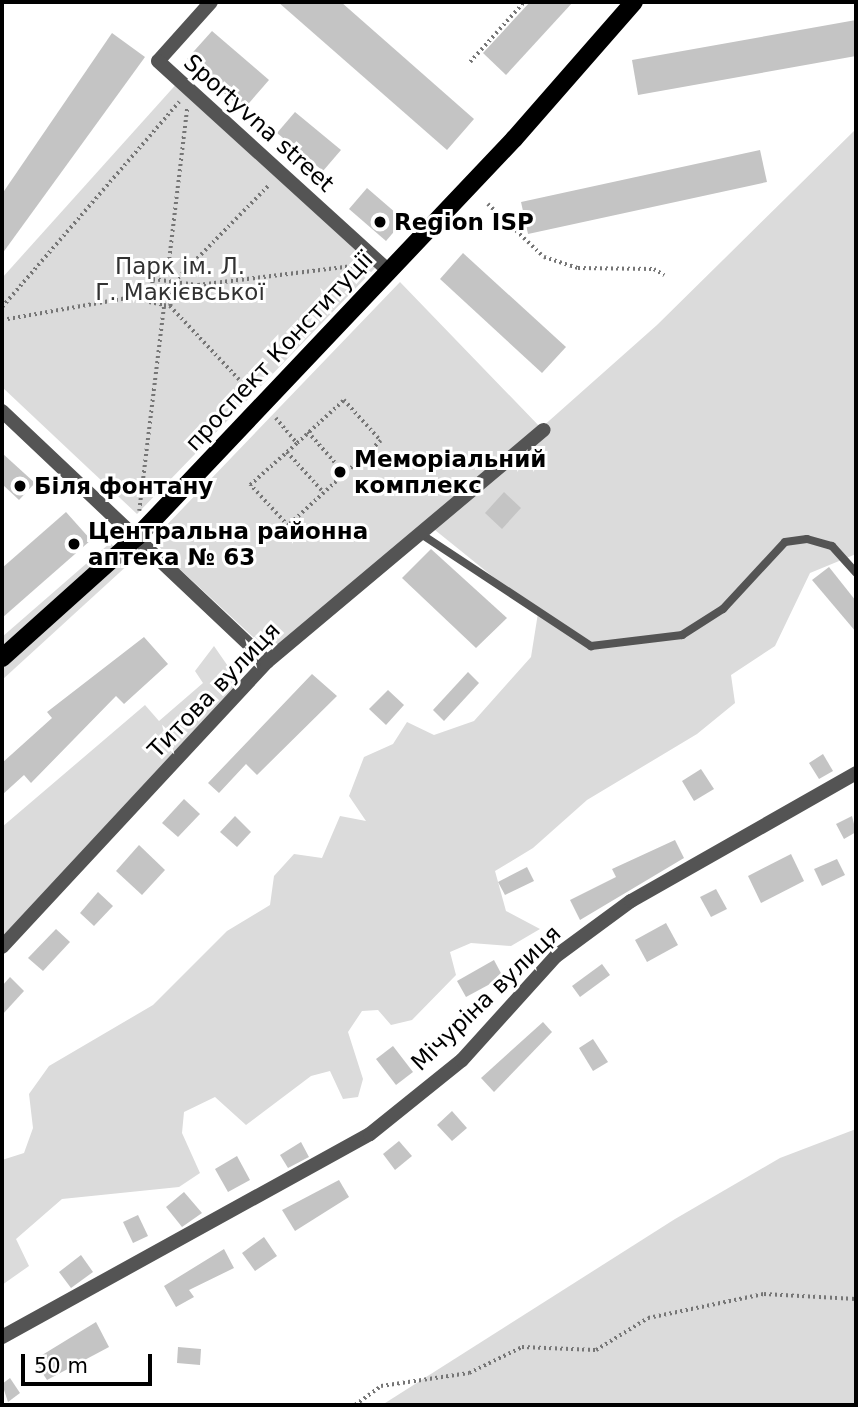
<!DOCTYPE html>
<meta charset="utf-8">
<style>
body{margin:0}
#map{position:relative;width:858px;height:1407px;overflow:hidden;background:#fff;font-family:"DejaVu Sans",sans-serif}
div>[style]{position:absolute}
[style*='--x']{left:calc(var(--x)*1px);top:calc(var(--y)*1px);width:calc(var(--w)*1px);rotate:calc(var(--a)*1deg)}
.green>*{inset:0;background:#dbdbdb}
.building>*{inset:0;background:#c4c4c4}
.path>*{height:3.5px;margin-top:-1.75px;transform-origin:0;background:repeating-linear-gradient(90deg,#767676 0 2px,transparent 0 5.5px)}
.lane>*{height:8px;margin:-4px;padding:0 4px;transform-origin:4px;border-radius:4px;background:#545454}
.street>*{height:14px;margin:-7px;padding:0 7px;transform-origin:7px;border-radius:7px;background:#545454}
.primary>*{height:18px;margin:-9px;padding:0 9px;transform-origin:9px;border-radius:9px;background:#000}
.dots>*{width:19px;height:19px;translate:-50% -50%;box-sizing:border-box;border:4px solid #fff;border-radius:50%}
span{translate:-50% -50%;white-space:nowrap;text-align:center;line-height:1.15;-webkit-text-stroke:6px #fff;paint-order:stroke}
.street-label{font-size:23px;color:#000}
.poi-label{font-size:23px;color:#000;font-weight:700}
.left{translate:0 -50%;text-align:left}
.park-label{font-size:23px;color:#323232}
.frame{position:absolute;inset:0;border:4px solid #000;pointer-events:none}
.scale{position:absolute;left:21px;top:1354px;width:131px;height:32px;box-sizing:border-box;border:4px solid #000;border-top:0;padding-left:9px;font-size:21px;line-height:24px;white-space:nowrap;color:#000;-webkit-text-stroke:5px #fff;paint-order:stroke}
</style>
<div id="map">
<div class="green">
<div style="clip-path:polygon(180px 80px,380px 263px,137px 514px,2px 387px,2px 278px)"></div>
<div style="clip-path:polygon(856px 129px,856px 554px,810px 573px,775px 646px,731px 675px,735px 703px,697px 734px,587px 800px,533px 848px,495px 871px,506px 911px,540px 929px,511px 946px,471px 943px,450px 952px,456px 975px,412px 1020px,391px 1025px,378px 1010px,362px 1011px,348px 1032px,363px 1079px,358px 1097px,343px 1099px,330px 1071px,311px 1076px,246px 1125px,215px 1097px,184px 1112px,182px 1133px,200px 1173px,179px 1187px,62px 1199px,16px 1239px,29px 1266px,2px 1285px,2px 1160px,24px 1153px,33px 1128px,29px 1094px,49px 1066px,153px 1005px,227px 931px,270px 905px,274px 876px,294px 854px,322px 858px,340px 816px,366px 821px,349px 796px,364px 757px,393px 744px,407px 722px,434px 735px,474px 721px,531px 657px,538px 613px,430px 526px,286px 647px,266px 649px,172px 562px,157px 544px,160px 532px,400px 282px,541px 428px,657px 325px)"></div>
<div style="clip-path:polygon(110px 543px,131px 562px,2px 680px,2px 637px)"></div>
<div style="clip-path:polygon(214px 646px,243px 688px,2px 947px,2px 827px,145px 705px,159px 721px,203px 683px,195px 671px)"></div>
<div style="clip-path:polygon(856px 1129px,856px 1405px,382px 1405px,675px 1219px,780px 1158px)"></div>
</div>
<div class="building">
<div style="clip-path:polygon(278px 2px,341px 2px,474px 119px,447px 150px)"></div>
<div style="clip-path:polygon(530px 2px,573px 2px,506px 75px,483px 53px)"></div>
<div style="clip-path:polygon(856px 20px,856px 56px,638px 95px,632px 60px)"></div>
<div style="clip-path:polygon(212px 31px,269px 80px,243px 110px,186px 60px)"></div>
<div style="clip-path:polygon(112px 33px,145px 57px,2px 254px,2px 194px)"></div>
<div style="clip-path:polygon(295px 112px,341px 150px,323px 171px,277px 133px)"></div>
<div style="clip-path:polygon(760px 150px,767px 182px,528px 234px,521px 202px)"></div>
<div style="clip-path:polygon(367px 188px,404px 220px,386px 241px,349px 209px)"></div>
<div style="clip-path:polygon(463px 253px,566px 347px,542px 373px,440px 279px)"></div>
<div style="clip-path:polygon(2px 453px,35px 483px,19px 500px,2px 484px)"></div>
<div style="clip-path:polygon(504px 492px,521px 508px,502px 529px,485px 513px)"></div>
<div style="clip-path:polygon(66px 512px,91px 540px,2px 618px,2px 568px)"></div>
<div style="clip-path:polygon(431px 549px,507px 618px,476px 648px,402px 578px)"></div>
<div style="clip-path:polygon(829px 567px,856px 601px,856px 632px,812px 580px)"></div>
<div style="clip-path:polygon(144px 637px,168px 664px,124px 704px,116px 696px,31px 783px,24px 775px,2px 795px,2px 763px,52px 718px,47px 712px)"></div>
<div style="clip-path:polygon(468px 672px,479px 683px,444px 721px,433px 710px)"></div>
<div style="clip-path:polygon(312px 674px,337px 696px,257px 775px,246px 764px,219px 793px,208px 783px)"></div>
<div style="clip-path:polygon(388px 690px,404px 705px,386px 725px,369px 709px)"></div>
<div style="clip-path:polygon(823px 754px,833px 771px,819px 779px,809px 763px)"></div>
<div style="clip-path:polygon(701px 769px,714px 789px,694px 801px,682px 781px)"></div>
<div style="clip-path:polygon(184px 799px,200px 814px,178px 837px,162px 823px)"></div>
<div style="clip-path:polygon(235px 816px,251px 832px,237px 847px,220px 832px)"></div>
<div style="clip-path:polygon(852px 816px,856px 832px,844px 839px,836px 824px)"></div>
<div style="clip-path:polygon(675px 840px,684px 858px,580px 920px,570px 900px,616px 877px,612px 869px)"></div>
<div style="clip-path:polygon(139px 845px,165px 870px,142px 895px,116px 871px)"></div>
<div style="clip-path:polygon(791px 854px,804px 881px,761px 903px,748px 876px)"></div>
<div style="clip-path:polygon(837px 859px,845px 875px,822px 886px,814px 869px)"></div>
<div style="clip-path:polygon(527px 867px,534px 881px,505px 895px,498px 882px)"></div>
<div style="clip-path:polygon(716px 889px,727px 909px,711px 917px,700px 897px)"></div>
<div style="clip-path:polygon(98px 892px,113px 906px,94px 926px,80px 913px)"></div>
<div style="clip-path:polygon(666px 923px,678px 945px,647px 962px,635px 940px)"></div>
<div style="clip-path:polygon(56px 929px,70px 942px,43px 971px,28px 958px)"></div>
<div style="clip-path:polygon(494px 960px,503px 977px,466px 997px,457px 981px)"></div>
<div style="clip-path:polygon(602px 964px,610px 975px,580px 997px,572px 986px)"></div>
<div style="clip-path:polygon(10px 977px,24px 991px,2px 1015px,2px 986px)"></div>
<div style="clip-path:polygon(543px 1022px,552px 1032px,494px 1092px,481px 1078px)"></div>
<div style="clip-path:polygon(593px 1039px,608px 1062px,593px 1071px,579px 1048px)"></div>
<div style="clip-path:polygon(393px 1046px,413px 1072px,396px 1085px,376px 1059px)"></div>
<div style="clip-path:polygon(452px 1111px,467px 1128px,452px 1141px,437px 1125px)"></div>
<div style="clip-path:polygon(399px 1141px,412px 1156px,395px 1170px,383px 1154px)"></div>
<div style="clip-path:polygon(301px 1142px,309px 1157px,288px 1168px,280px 1155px)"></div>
<div style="clip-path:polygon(237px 1156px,250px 1180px,228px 1192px,215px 1169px)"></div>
<div style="clip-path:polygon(339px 1180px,349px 1197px,295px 1231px,282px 1210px)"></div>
<div style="clip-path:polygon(184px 1192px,202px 1213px,182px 1227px,166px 1207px)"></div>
<div style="clip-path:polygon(138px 1215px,148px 1236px,133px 1243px,123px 1222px)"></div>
<div style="clip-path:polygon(264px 1237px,277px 1256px,255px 1271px,242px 1253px)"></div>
<div style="clip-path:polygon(224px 1249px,234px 1268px,189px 1290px,194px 1297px,176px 1307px,164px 1286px)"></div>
<div style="clip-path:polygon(81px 1255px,93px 1272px,71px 1288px,59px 1272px)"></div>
<div style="clip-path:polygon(96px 1322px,109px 1347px,47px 1380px,34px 1360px)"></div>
<div style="clip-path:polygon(178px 1347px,201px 1349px,200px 1365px,177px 1363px)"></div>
<div style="clip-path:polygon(10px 1378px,20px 1393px,8px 1402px,2px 1384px)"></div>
</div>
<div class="path">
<div style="--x:470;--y:62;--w:81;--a:-48"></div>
<div style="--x:488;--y:204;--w:77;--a:43.4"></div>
<div style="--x:544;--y:257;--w:36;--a:18"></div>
<div style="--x:578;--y:268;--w:76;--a:0.8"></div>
<div style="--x:654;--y:269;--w:12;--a:31"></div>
<div style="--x:174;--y:282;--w:137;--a:-45.6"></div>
<div style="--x:150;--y:294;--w:8;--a:97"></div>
<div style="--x:149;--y:302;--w:15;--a:11"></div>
<div style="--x:170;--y:306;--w:120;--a:46.7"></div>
<div style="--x:2;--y:307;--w:271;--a:-49.2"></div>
<div style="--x:2;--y:320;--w:150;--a:-10"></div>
<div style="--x:150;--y:294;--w:15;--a:-79"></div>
<div style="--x:153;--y:279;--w:45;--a:7.6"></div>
<div style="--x:198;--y:285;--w:164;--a:-7"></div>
<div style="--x:276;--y:418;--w:33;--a:50"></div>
<div style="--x:297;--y:443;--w:64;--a:-42.5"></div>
<div style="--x:344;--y:400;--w:55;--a:47.9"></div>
<div style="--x:381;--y:441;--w:126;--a:137.6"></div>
<div style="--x:288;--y:526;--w:56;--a:-132.8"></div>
<div style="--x:250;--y:485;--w:63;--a:-41.8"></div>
<div style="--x:308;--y:432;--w:56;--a:48.6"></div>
<div style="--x:287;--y:452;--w:55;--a:47.9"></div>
<div style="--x:139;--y:511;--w:208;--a:-83.1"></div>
<div style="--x:164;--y:305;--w:6;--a:9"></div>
<div style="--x:170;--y:306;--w:24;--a:-81"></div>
<div style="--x:174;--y:282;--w:24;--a:-102"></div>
<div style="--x:169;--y:259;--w:151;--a:-83.2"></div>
<div style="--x:355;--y:1405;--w:32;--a:-36"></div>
<div style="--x:381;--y:1386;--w:89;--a:-8.4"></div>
<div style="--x:469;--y:1373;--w:59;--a:-26.1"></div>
<div style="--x:522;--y:1347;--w:74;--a:2.3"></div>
<div style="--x:596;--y:1350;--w:61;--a:-31.6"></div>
<div style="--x:648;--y:1318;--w:118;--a:-11.7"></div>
<div style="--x:764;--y:1294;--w:92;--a:3.1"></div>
</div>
<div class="lane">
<div style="--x:421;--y:534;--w:204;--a:33.4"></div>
<div style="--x:591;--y:646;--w:92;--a:-6.9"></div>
<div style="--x:682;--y:635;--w:49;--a:-32.4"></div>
<div style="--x:723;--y:609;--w:91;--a:-47.2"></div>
<div style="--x:785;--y:542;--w:22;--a:-8"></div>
<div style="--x:807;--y:539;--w:26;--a:16"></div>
<div style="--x:832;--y:546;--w:36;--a:48"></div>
</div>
<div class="street">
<div style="--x:211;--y:2;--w:79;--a:131.9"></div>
<div style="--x:158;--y:61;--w:312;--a:42.3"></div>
<div style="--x:2;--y:411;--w:365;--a:43.4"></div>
<div style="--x:2;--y:947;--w:389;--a:-47.1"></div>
<div style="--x:267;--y:662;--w:361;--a:-40"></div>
<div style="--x:2;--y:1337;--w:420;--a:-28.9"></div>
<div style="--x:370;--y:1134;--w:118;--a:-38.8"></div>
<div style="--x:462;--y:1060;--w:140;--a:-47.9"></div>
<div style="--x:556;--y:956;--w:93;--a:-36.3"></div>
<div style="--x:631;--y:901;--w:259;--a:-29.6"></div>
</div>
<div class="primary">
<div style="--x:2;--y:658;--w:181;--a:-41.9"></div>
<div style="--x:137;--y:537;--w:548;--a:-46.55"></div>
<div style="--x:514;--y:139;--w:182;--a:-48.8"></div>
</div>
<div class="dots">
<div style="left:380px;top:222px;background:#000"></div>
<div style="left:340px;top:472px;background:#000"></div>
<div style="left:20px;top:486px;background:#000"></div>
<div style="left:74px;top:544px;background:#000"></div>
</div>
<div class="street-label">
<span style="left:259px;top:123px;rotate:42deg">Sportyvna street</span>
<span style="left:279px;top:351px;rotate:-47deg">проспект Конституції</span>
<span style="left:214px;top:690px;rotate:-46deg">Титова вулиця</span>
<span style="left:486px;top:998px;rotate:-44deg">Мічуріна вулиця</span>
</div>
<div class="poi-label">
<span class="left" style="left:394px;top:222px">Region ISP</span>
<span class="left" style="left:354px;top:472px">Меморіальний<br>комплекс</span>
<span class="left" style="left:34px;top:486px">Біля фонтану</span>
<span class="left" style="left:88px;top:544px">Центральна районна<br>аптека № 63</span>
</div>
<div class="park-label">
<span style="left:180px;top:279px">Парк ім. Л.<br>Г. Макієвської</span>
</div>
<div class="frame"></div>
<div class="scale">50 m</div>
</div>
